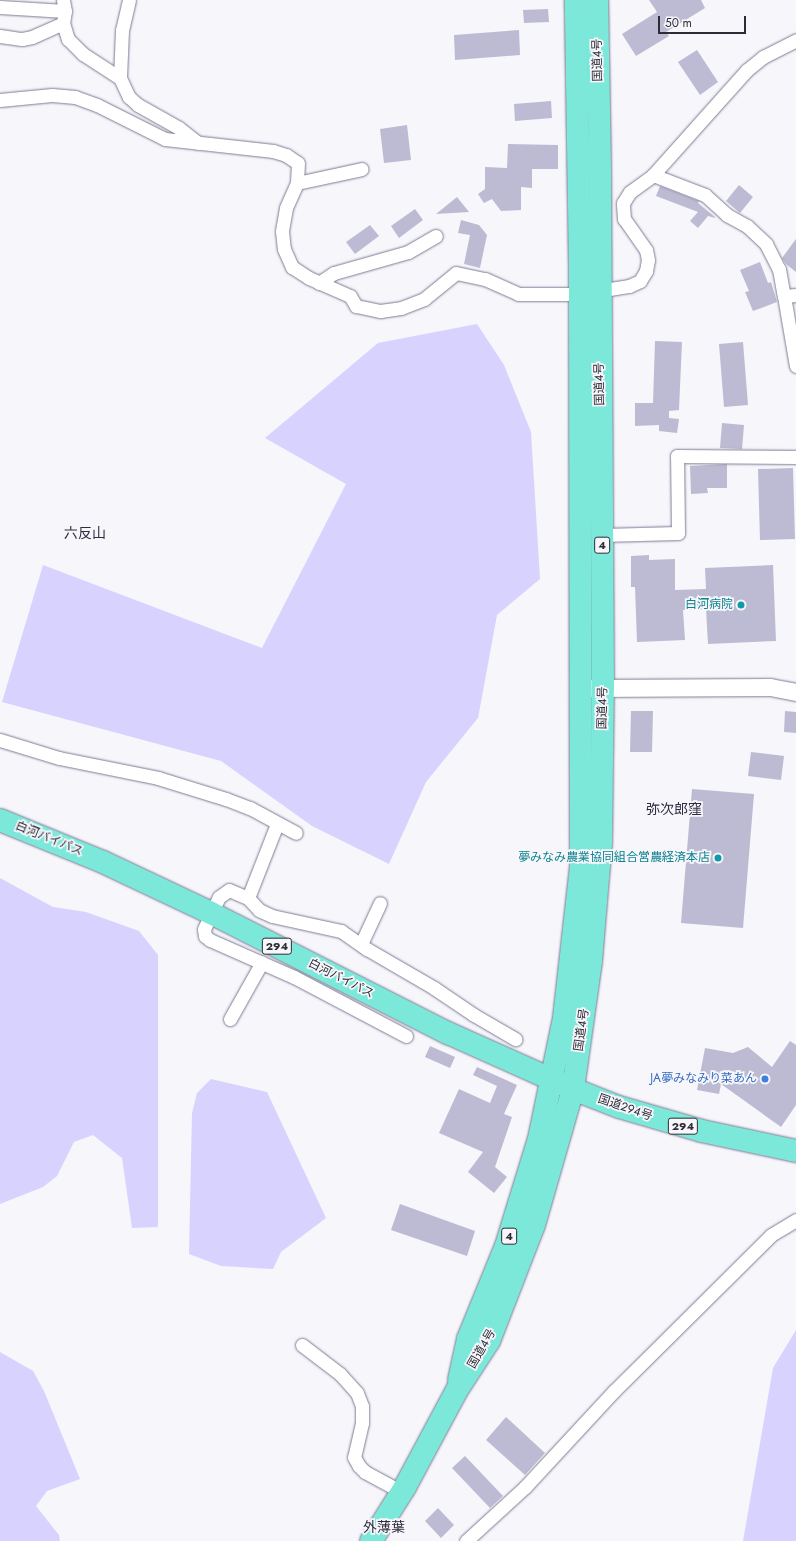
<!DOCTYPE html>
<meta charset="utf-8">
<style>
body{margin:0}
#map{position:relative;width:796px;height:1541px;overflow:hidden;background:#f6f6fb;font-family:Jost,"Noto Sans JP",sans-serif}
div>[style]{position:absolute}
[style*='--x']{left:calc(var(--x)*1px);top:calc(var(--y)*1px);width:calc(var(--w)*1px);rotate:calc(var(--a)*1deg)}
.green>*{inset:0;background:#d8d2ff}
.building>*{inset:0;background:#bdbbd3}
.roads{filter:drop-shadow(0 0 1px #7e7b92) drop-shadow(0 0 1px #7e7b92)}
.minor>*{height:13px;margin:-6.5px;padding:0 6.5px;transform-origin:6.5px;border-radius:6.5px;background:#fff}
.tertiary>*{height:17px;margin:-8.5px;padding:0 8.5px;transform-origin:8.5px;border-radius:8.5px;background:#fff}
.trunk>*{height:22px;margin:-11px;padding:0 11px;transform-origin:11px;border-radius:11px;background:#7be8da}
.dots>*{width:11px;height:11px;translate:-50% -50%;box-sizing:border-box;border:2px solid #f6f6fb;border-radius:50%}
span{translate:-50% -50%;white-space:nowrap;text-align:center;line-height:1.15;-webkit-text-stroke:3.5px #f6f6fb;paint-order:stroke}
.shield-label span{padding:1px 3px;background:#f6f6fb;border:1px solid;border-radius:3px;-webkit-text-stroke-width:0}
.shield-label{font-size:11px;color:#2d2c36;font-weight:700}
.street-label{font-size:12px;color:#2d2c36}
.culture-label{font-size:12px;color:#0d838f}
.right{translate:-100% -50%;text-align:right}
.shop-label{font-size:12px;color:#366cbe}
.quarter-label{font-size:14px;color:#2f2c3f}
.scale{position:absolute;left:658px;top:16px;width:88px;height:18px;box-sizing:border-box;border:2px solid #2d2c36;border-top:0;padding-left:5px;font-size:12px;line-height:14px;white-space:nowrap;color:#2d2c36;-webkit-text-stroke:3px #f6f6fb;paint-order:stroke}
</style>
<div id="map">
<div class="green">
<div style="clip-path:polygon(477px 324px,504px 365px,531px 432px,540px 579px,497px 615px,478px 718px,426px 782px,389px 864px,312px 826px,221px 761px,2px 702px,43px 565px,262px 648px,346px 484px,265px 438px,378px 343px)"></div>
<div style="clip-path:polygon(0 878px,53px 907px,86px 912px,139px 931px,158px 955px,158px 1227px,132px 1228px,122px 1158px,93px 1135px,74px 1142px,57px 1176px,43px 1187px,0 1204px)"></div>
<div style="clip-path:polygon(211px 1079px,267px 1092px,326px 1218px,281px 1252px,273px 1269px,221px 1266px,189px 1254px,192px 1113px,197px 1093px)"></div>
<div style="clip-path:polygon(796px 1330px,796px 1541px,743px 1541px,773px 1368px)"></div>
<div style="clip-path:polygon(0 1352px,33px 1371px,44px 1391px,80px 1479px,47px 1491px,36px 1506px,59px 1535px,60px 1541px,0 1541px)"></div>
</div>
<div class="building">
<div style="clip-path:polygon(649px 0,701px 0,705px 8px,666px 32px,669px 36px,636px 56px,622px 34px,657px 12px)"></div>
<div style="clip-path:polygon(548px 9px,549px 22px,524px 23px,523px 10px)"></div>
<div style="clip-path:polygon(519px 30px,520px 55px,455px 60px,454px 35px)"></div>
<div style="clip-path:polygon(697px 50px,718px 82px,700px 95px,678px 62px)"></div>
<div style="clip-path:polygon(551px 101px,552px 118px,515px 121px,514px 104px)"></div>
<div style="clip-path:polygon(407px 125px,411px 160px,384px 163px,380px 129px)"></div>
<div style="clip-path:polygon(508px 144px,558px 145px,558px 169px,532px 169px,532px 188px,521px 187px,521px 210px,501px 211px,492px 199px,484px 203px,478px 194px,485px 189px,485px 167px,507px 168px)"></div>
<div style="clip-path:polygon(739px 185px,753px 197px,740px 213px,726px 201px)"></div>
<div style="clip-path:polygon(660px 186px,699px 201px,698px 203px,715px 217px,715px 218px,708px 216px,698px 228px,690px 221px,698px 212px,656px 196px)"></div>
<div style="clip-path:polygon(457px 197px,469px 212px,436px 214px)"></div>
<div style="clip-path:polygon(415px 209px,423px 220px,399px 238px,391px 226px)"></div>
<div style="clip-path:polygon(461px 220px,479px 225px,487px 235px,480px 268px,464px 264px,470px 235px,458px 233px)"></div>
<div style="clip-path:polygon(370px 225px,379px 236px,355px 254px,346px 242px)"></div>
<div style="clip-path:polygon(796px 239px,796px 272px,786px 264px,782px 258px)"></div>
<div style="clip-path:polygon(760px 262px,768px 283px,771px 282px,777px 302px,753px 311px,745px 292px,749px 291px,740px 270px)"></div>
<div style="clip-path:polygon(655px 341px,682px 342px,679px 410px,669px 411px,669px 418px,679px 419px,677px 433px,659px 431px,659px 425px,635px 426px,635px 403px,653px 403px)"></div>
<div style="clip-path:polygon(743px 342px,748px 405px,724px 407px,719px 344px)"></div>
<div style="clip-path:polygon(722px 423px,744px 425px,742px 449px,720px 448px)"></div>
<div style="clip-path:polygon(727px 464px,727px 488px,707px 488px,708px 493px,691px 494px,690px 466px)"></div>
<div style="clip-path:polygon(793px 468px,795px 539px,760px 540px,758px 469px)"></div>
<div style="clip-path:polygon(649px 555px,649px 560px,675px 559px,675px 590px,706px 589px,705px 568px,773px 565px,776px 641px,708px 644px,706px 609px,683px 610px,685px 640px,637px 642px,635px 587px,631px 587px,631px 556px)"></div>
<div style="clip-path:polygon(631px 711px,653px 711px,652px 752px,630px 752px)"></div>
<div style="clip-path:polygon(785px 711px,796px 712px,796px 733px,784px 732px)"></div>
<div style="clip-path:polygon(751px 752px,784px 756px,781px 780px,748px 776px)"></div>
<div style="clip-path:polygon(692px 789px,754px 794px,743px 928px,681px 923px)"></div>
<div style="clip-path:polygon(790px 1041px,796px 1045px,796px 1105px,781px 1127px,721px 1084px,719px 1094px,697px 1090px,705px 1048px,733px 1053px,748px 1047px,772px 1067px)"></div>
<div style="clip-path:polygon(430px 1046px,455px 1057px,450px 1068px,425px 1057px)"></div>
<div style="clip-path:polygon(477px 1067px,517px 1085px,504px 1114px,512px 1117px,495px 1167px,507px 1177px,494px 1193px,468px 1172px,483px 1152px,439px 1133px,459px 1089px,490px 1103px,497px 1086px,473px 1075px)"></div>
<div style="clip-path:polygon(400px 1204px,475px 1231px,467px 1256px,391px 1230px)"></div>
<div style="clip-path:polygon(506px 1417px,545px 1453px,525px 1475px,486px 1440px)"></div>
<div style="clip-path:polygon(465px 1456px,503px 1496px,490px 1508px,452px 1468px)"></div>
<div style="clip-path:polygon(438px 1508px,454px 1525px,441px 1538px,425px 1521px)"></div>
</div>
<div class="roads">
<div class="minor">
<div style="--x:63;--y:0;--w:11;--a:80"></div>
<div style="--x:65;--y:11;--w:12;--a:99"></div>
<div style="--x:63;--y:23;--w:17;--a:73"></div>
<div style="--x:68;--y:39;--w:21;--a:45"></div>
<div style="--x:83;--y:54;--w:44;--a:33"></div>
<div style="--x:129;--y:0;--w:31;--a:103"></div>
<div style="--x:122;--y:30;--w:48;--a:92.4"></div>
<div style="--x:120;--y:78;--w:21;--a:65"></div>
<div style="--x:129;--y:97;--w:12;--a:42"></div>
<div style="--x:138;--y:105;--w:47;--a:29.3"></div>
<div style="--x:179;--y:128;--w:24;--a:38"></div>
<div style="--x:0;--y:7;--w:65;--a:3.5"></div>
<div style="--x:0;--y:36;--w:22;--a:8"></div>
<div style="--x:22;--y:39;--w:10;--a:-11"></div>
<div style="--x:32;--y:37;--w:34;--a:-24"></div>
<div style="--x:0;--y:100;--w:52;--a:-5.5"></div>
<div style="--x:52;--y:95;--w:23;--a:5"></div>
<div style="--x:75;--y:97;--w:23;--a:20"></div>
<div style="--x:97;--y:105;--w:76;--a:26.6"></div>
<div style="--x:165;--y:139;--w:109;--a:6.3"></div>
<div style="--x:273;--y:151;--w:14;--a:17"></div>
<div style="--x:286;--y:155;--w:14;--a:34"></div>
<div style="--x:298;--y:163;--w:20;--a:93"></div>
<div style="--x:297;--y:183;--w:27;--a:114"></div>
<div style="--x:286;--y:208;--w:23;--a:100"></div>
<div style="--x:282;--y:231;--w:18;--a:84"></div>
<div style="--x:284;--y:249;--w:20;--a:66"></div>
<div style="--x:292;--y:267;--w:20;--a:33"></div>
<div style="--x:309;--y:278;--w:45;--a:23.7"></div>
<div style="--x:350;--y:296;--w:12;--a:59"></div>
<div style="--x:356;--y:306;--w:25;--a:12"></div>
<div style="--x:380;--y:311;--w:21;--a:-8"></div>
<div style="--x:401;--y:308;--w:25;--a:-21"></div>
<div style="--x:424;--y:299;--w:41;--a:-39.1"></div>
<div style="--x:456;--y:273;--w:30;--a:12"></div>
<div style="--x:485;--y:279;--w:36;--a:24"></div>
<div style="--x:518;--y:294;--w:61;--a:0"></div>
<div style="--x:579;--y:294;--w:51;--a:-9.1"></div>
<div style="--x:629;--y:286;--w:12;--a:-24"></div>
<div style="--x:640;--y:281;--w:12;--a:-59"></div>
<div style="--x:646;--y:271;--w:11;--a:-80"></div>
<div style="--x:648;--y:260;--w:10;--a:-101"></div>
<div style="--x:646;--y:250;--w:38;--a:-125"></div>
<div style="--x:624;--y:219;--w:16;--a:-94"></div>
<div style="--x:623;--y:203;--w:13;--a:-58"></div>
<div style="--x:630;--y:192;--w:29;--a:-36"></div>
<div style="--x:653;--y:175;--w:141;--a:-48.2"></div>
<div style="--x:747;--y:70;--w:21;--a:-39"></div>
<div style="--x:763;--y:57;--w:37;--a:-27"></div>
<div style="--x:653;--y:175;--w:56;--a:21"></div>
<div style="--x:705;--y:195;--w:30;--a:42"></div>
<div style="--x:727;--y:215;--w:23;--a:29"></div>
<div style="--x:747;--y:226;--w:26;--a:43"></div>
<div style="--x:766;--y:244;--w:28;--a:63"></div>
<div style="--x:779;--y:269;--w:27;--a:80"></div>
<div style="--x:784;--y:296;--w:12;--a:-5"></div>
<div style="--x:297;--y:183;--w:66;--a:-12.2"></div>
<div style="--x:319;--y:283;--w:18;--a:-34"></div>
<div style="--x:334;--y:273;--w:77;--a:-15.8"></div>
<div style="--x:408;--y:252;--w:32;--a:-30"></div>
<div style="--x:784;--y:296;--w:71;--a:80.3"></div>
<div style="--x:602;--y:535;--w:76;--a:-1.5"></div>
<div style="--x:678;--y:533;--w:77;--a:-90.7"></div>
<div style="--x:677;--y:456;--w:119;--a:0.5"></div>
<div style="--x:0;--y:740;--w:62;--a:17"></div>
<div style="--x:59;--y:758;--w:101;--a:11.4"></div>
<div style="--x:158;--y:778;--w:71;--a:17.2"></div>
<div style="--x:226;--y:799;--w:26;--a:21"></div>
<div style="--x:250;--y:808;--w:52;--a:28.5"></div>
<div style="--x:248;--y:898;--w:79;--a:-68.6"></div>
<div style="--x:361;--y:944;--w:45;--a:-65.1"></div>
<div style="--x:230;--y:1019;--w:65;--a:-60.7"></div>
<div style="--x:406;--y:1036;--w:127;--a:-152.2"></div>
<div style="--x:294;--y:977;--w:92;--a:-156.2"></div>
<div style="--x:210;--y:940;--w:6;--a:-141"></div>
<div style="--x:205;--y:936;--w:7;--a:-98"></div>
<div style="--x:204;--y:929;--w:35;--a:-65"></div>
<div style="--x:219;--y:897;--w:12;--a:-35"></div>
<div style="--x:229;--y:890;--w:21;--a:23"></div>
<div style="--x:248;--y:898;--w:16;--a:47"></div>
<div style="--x:259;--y:910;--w:14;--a:25"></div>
<div style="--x:272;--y:916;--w:71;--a:12.3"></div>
<div style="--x:341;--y:931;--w:32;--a:35"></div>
<div style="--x:367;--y:949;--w:78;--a:30.2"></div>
<div style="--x:434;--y:988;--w:48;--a:34"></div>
<div style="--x:474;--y:1015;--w:48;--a:30.3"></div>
<div style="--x:302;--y:1345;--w:48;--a:37.3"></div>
<div style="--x:340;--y:1374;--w:25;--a:48"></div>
<div style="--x:357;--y:1393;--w:14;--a:69"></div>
<div style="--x:362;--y:1406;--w:17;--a:90"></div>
<div style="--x:362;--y:1423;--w:35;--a:103"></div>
<div style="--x:354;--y:1457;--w:10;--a:61"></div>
<div style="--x:359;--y:1466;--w:8;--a:45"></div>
<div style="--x:365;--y:1472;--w:42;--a:28.4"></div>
<div style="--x:466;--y:1541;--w:80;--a:-42.5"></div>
<div style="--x:525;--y:1487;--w:131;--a:-47.2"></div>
<div style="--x:614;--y:1391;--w:221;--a:-44.8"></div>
<div style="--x:771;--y:1235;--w:29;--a:-31"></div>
</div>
<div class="tertiary">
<div style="--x:591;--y:688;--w:179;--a:-0.3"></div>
<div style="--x:770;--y:687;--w:26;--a:11"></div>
</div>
<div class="trunk">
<div style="--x:0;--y:820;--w:111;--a:22.2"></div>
<div style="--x:103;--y:862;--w:119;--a:25.3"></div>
<div style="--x:211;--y:913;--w:266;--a:26.9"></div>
<div style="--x:448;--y:1033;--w:137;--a:24.1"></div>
<div style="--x:573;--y:1089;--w:49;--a:21.4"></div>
<div style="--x:619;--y:1107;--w:86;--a:16.1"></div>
<div style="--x:702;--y:1131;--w:96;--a:12"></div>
<div style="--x:459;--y:1380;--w:42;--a:-77.6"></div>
<div style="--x:468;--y:1339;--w:100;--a:-67.8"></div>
<div style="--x:506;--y:1246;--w:112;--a:-72.9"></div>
<div style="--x:539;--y:1139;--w:124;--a:-78.3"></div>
<div style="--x:564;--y:1018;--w:152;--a:-83.6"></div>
<div style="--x:581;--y:867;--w:598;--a:-90.1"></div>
<div style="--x:580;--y:269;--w:269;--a:-90.9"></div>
<div style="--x:371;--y:1541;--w:64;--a:-57.8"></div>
<div style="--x:405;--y:1487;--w:110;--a:-61.8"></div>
<div style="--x:457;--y:1390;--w:59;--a:-56.9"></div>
<div style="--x:489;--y:1341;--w:124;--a:-68.8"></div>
<div style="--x:534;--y:1225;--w:141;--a:-74"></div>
<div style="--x:573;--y:1089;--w:129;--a:-82"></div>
<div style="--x:591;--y:961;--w:118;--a:-85.2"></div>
<div style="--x:601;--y:843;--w:155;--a:-89.3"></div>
<div style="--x:603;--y:688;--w:522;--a:-90.33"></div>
<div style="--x:600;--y:166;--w:166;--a:-91"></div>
</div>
</div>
<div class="dots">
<div style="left:741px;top:605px;background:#0f9aa8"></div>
<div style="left:718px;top:858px;background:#0f9aa8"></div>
<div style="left:765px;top:1079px;background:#3f7fe0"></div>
</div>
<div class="shield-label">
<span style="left:602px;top:545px">4</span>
<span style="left:277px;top:946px">294</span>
<span style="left:683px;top:1126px">294</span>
<span style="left:509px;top:1236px">4</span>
</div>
<div class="street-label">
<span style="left:598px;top:60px;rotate:-91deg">国道4号</span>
<span style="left:600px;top:384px;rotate:-91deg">国道4号</span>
<span style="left:603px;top:708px;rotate:-89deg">国道4号</span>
<span style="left:49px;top:839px;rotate:22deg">白河バイパス</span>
<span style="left:341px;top:979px;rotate:27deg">白河バイパス</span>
<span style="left:582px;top:1030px;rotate:-82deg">国道4号</span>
<span style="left:625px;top:1108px;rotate:19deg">国道294号</span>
<span style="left:482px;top:1349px;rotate:-60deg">国道4号</span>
</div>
<div class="culture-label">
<span class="right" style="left:733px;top:605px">白河病院</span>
<span class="right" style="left:710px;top:858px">夢みなみ農業協同組合営農経済本店</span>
</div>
<div class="shop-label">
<span class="right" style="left:757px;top:1079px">JA夢みなみり菜あん</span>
</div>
<div class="quarter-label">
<span style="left:85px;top:533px">六反山</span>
<span style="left:674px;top:809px">弥次郎窪</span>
<span style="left:384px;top:1527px">外薄葉</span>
</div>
<div class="scale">50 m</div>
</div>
